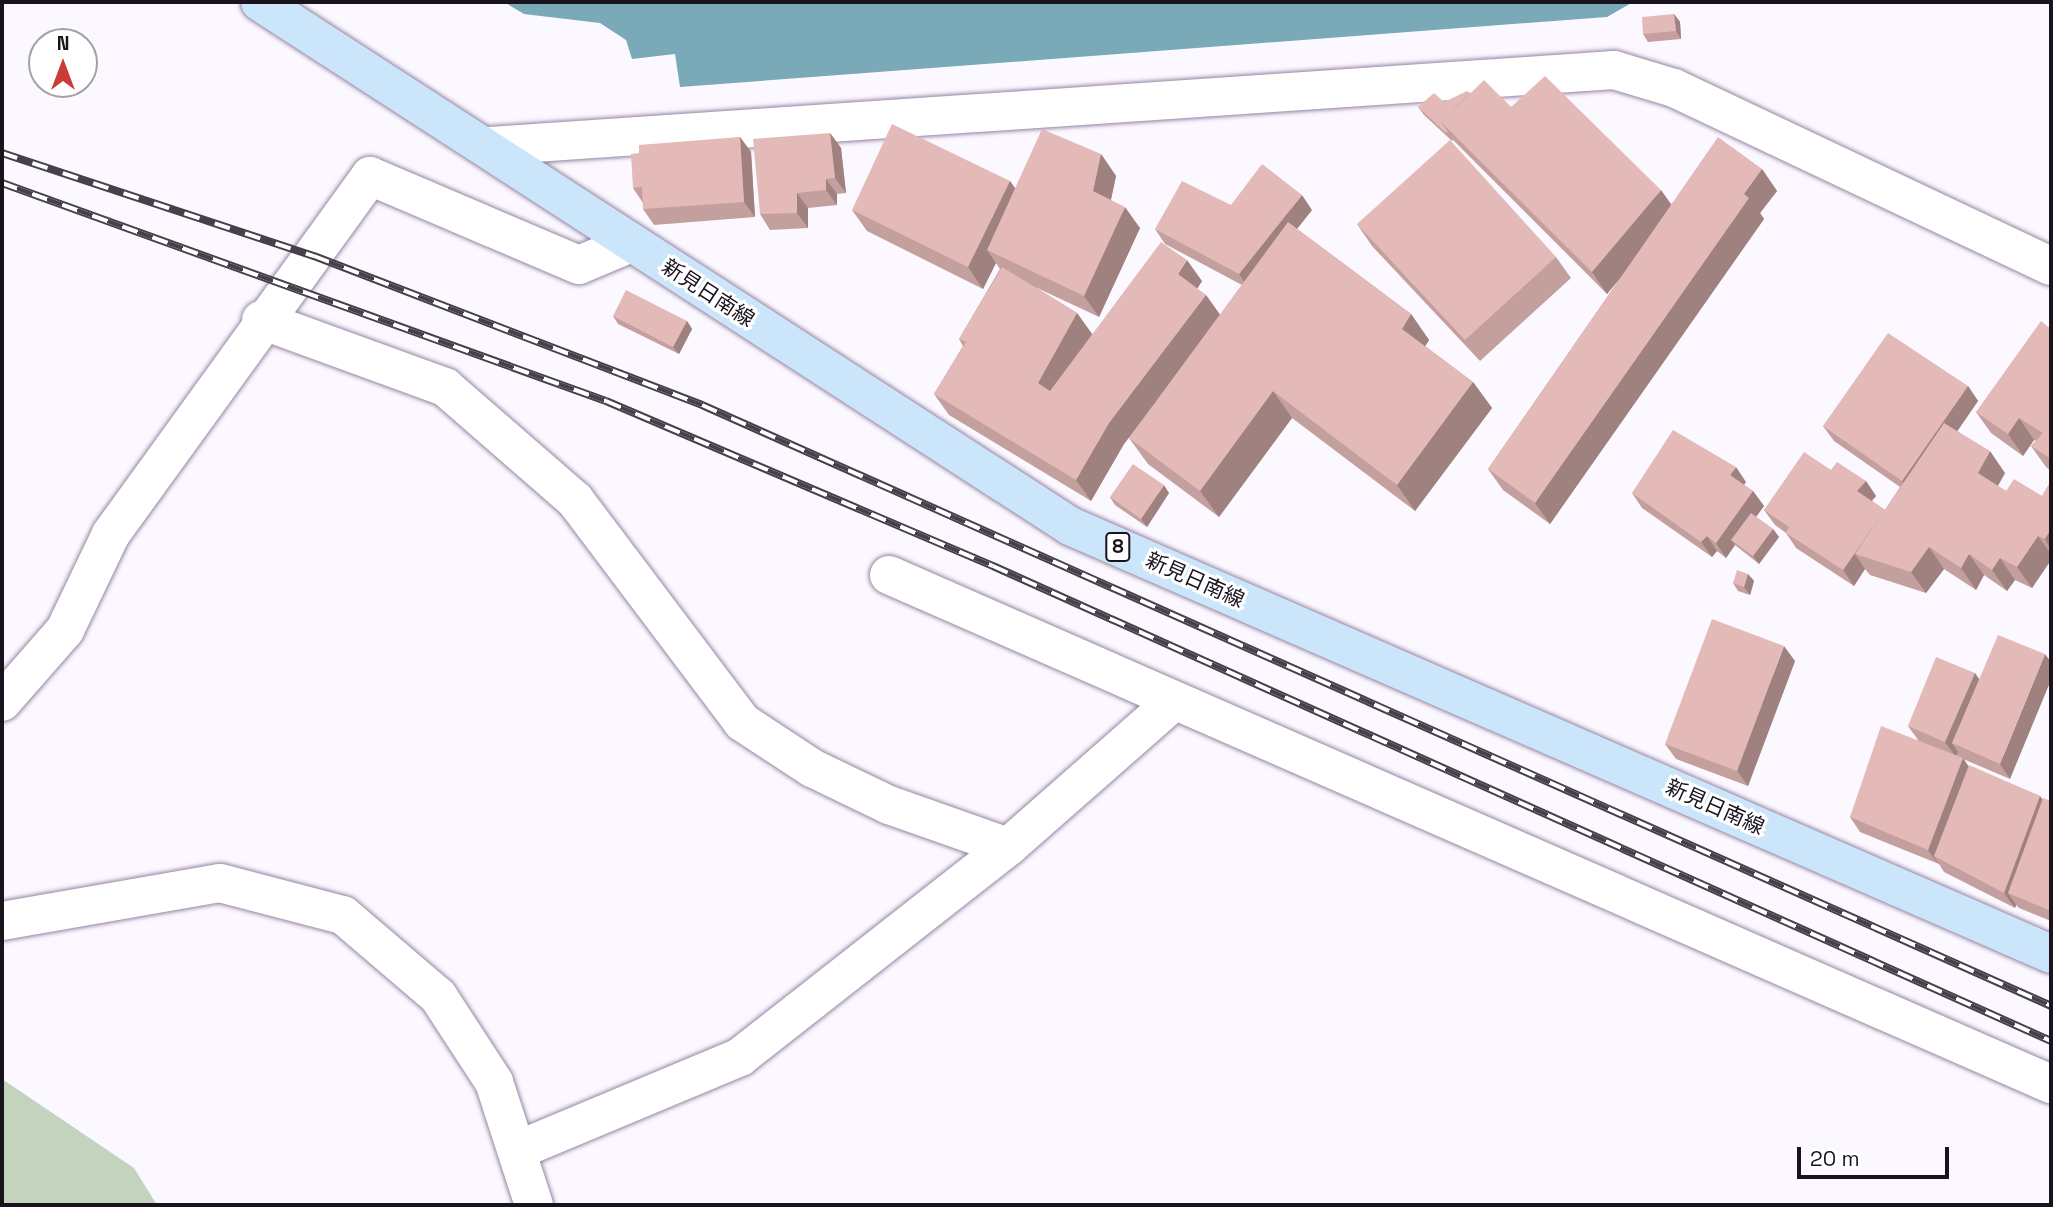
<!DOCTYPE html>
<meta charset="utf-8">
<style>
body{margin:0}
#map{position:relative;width:2053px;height:1207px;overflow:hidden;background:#fcf8ff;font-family:"Space Grotesk","Noto Sans JP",sans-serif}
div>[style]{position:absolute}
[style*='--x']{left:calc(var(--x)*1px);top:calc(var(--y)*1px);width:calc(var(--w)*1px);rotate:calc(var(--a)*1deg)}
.green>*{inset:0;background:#c3d3bd}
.water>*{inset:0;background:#7aaab7}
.roads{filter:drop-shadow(0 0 2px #9685a3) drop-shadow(0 0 2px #9685a3)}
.street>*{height:38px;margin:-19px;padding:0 19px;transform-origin:19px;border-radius:19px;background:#fff}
.primary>*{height:38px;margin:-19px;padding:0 19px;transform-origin:19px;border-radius:19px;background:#cbe5fb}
.rail>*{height:8px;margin-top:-4px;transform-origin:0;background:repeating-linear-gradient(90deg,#fff 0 16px,#45404a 0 32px);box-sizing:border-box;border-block:2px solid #45404a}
.wall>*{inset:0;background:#c3a09d}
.shaded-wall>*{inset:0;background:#9f8280}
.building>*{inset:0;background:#e3bab7}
span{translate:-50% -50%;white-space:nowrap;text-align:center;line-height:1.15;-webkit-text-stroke:6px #fff;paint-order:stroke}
.shield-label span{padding:2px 5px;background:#fff;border:2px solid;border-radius:5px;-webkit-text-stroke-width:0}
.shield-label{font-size:19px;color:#19131e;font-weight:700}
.street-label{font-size:21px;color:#19131e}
.frame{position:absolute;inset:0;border:4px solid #19131e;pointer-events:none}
.north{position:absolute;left:28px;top:28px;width:70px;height:70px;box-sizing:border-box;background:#fff;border:2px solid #a3a1a5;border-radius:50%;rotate:0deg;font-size:19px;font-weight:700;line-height:28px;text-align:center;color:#19131e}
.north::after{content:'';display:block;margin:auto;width:24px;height:32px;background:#cb3d34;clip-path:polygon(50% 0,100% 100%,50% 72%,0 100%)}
.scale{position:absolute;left:1797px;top:1147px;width:152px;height:32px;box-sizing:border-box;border:4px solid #19131e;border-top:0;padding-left:9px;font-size:21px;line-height:24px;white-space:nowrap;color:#19131e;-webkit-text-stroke:5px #fff;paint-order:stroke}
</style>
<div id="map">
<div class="green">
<div style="clip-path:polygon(2px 1079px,134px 1168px,157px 1205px,2px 1205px)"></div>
</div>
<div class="water">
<div style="clip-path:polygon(504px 2px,1633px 2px,1607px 17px,680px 87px,675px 54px,632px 59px,626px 40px,600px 23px,524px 14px)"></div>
</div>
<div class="roads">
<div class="street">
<div style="--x:490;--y:146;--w:1127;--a:-3.87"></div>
<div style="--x:1614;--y:70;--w:63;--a:16.7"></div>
<div style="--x:1674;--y:88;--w:417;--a:25.3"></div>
<div style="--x:261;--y:320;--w:196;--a:20"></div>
<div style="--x:445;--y:387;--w:172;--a:41"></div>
<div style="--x:575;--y:500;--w:278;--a:53"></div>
<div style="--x:742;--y:722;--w:84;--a:33.3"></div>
<div style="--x:812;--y:768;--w:85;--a:25.7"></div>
<div style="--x:889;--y:805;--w:126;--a:19.4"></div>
<div style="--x:889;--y:575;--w:1269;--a:23.66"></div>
<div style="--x:2;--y:702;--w:96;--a:-48.8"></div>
<div style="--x:65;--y:630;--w:106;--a:-64.4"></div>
<div style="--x:111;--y:534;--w:442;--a:-54.1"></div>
<div style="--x:370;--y:176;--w:227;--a:23.1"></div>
<div style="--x:579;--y:265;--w:56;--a:-22.9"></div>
<div style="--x:2;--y:921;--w:221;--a:-9.9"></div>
<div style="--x:220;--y:883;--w:127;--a:14.6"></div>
<div style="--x:343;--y:915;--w:125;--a:40.5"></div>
<div style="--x:438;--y:996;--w:103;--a:56.9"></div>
<div style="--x:494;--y:1082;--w:129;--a:72"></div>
<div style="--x:518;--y:1150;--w:241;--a:-22.7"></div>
<div style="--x:740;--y:1057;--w:340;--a:-38.1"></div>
<div style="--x:1008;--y:847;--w:220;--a:-41.3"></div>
</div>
<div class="primary">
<div style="--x:260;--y:2;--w:965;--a:32.9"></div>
<div style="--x:1070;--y:526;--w:1070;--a:23.57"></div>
</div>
</div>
<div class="rail">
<div style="--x:2;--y:153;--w:329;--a:18.3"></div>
<div style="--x:314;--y:256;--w:416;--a:21"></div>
<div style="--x:702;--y:405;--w:1477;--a:24.01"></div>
<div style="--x:2;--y:183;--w:642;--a:19.85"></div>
<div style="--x:606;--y:401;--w:421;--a:23.1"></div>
<div style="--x:993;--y:566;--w:1160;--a:24.18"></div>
</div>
<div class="wall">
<div style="clip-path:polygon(1674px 14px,1680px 22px,1681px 39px,1648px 42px,1643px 34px)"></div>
<div style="clip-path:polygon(1470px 93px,1511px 107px,1671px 204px,1762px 169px,1777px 191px,1760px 213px,1764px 219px,1550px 524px,1503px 490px,1488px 469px,1621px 277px,1607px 294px,1453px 140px,1452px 141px,1424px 115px,1418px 107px,1444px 102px)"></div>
<div style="clip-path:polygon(830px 133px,841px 148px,846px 193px,837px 194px,837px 205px,808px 208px,808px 228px,770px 230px,760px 214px)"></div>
<div style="clip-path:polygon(740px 137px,751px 152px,755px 217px,654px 225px,643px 209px,643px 203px,633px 188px,639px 153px)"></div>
<div style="clip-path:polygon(1101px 154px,1116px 176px,1111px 200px,1140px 228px,1099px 317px,1035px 287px,1077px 313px,1092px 334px,1202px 281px,1197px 289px,1206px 295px,1220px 315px,1242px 285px,1165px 244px,1155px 229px,1231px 205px,1312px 210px,1297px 229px,1411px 314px,1429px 340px,1425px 346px,1473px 382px,1492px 408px,1415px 511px,1292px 418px,1219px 517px,1148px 464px,1129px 438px,1144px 418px,1124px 444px,1091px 501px,949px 415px,934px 394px,963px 346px,959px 339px,1000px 269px,996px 263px,983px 289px,867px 231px,852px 210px,1010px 181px,1015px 188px)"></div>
<div style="clip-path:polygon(1357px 224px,1556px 257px,1571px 278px,1480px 361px,1372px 246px)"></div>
<div style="clip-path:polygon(613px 316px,687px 321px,692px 329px,679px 354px,618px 324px)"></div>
<div style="clip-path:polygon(2051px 329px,2051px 471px,2046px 467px,2031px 446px,2036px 441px,2034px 440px,2023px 456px,1991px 433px,1976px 412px)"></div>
<div style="clip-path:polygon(1968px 386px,1978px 401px,1957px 431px,2005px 473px,1998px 486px,2006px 491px,2042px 496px,2051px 481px,2051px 560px,2032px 588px,2015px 580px,2007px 591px,1984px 575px,1976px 590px,1944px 569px,1926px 593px,1870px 575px,1865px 569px,1854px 586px,1796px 548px,1786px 533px,1775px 525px,1764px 510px,1831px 470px,1866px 481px,1876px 496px,1872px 501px,1885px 510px,1900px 487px,1834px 441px,1823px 426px)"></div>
<div style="clip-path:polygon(1746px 482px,1744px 485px,1753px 491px,1764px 506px,1756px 517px,1773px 529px,1779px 537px,1759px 564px,1735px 545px,1726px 558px,1717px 551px,1712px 557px,1642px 508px,1632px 493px)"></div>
<div style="clip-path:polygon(1169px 493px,1147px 527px,1115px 505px,1110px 497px)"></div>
<div style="clip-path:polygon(1748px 574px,1754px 581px,1750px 595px,1738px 591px,1733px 583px)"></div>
<div style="clip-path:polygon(1795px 661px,1748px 786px,1676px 759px,1665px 744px)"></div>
<div style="clip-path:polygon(1975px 673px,1979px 679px,2010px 779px,1963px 759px,1968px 766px,2040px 796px,2043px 800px,2051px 801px,2051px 921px,2019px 908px,2016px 905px,2015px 908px,1944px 872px,1939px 864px,1860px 832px,1850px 817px,1918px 740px,1908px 726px)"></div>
</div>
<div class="shaded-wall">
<div style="clip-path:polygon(1674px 14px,1680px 22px,1681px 39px,1676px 31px)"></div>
<div style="clip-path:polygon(830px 133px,841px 148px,846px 193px,835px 178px)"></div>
<div style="clip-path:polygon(740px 137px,751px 152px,755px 217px,744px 202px)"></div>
<div style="clip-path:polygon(1101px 154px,1116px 176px,1108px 213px,1093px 191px)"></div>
<div style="clip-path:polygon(1762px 169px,1777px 191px,1760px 213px,1764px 219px,1550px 524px,1535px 503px,1744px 194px)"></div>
<div style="clip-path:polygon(826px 179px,837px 194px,837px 205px,826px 190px)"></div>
<div style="clip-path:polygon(1010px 181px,1025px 203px,987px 250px,996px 263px,983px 289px,968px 267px)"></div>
<div style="clip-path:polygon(1661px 190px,1676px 211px,1607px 294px,1592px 272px)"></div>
<div style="clip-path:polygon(797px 193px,808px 208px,808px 228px,797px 213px)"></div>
<div style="clip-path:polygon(1302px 195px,1312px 210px,1249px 289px,1239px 274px)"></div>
<div style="clip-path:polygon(1125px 207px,1140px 228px,1099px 317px,1084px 296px)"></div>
<div style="clip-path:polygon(1187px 260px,1202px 281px,1193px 295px,1178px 274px)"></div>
<div style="clip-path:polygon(1206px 295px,1221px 316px,1124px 444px,1091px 501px,1076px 480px,1109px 423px)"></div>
<div style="clip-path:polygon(1077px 313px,1092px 334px,1053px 404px,1038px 383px)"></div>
<div style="clip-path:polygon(1411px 314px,1429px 340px,1420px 355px,1402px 329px)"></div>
<div style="clip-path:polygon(687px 321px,692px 329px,679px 354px,673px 347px)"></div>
<div style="clip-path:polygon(1473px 382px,1492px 408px,1415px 511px,1397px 485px)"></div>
<div style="clip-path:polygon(1968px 386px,1978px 401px,1913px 496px,1902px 481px)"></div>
<div style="clip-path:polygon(1273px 391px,1292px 418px,1219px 517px,1200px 491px)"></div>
<div style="clip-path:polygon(2019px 418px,2034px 440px,2023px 456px,2008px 434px)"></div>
<div style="clip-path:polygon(1990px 451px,2005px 473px,1993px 494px,1978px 473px)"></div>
<div style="clip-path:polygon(1736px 467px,1746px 482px,1740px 490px,1730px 475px)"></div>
<div style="clip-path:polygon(1866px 481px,1876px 496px,1867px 506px,1857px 491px)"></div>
<div style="clip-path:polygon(1164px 485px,1169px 493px,1147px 527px,1141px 519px)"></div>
<div style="clip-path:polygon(1753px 491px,1764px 506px,1736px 544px,1731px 540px,1735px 545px,1726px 558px,1716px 543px)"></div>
<div style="clip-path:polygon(1885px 510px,1855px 554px,1865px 569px,1854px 586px,1843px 570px)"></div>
<div style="clip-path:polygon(1773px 529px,1779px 537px,1759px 564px,1753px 556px)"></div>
<div style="clip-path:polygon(2051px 529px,2051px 549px,2045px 539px)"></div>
<div style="clip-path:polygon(1707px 536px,1717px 551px,1712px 557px,1701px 542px)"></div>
<div style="clip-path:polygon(2038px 536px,2051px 554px,2051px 560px,2032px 588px,2017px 567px)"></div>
<div style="clip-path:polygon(1929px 547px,1944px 569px,1926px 593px,1911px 572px)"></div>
<div style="clip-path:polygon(1969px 554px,1984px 575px,1976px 590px,1961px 568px)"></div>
<div style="clip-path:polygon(2000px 558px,2015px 580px,2007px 591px,1992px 570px)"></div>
<div style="clip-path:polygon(1748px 574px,1754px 581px,1750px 595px,1744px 587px)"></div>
<div style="clip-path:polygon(1784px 646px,1795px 661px,1748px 786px,1737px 771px)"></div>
<div style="clip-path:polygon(2045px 654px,2051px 662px,2051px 680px,2010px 779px,2000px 764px)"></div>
<div style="clip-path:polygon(1975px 673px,1985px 688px,1952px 743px,1958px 752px,1956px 757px,1945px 742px)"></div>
<div style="clip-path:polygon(1963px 758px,1973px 773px,1934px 856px,1939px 865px,1928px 850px)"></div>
<div style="clip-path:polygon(2040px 796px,2050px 811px,2008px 893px,2016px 905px,2015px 908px,2004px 893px)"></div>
</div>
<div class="building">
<div style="clip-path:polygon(1674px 14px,1676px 31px,1643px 34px,1642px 17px)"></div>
<div style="clip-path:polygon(1545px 76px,1661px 190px,1592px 272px,1441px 122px,1484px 80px,1511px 107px)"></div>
<div style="clip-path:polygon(1467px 91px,1470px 93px,1441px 122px,1448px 132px,1446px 133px,1418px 107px,1434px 93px,1444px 102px)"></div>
<div style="clip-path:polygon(892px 124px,1010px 181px,968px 267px,852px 210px)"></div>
<div style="clip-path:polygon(1042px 129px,1101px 154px,1093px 191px,1125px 207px,1084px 296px,987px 250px)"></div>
<div style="clip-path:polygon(830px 133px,835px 178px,826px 179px,826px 190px,797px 193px,797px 213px,760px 214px,753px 139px)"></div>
<div style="clip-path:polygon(740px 137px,744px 202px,643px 209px,642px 187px,633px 188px,631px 154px,639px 153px,639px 145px)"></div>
<div style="clip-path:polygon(1718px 137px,1762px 169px,1744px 194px,1749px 198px,1535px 503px,1488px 469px)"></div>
<div style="clip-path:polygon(1450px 140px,1556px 257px,1465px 340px,1357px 224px)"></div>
<div style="clip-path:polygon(1262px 164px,1302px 195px,1239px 274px,1155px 229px,1182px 181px,1231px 205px)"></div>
<div style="clip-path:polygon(1288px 222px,1411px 314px,1402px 329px,1473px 382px,1397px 485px,1273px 391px,1200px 491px,1129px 438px)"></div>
<div style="clip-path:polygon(1161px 242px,1187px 260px,1178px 274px,1206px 295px,1109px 423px,1076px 480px,934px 394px,966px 342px,959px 339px,1002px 267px,1077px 313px,1038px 383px,1050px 391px)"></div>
<div style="clip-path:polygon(626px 290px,687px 321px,673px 347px,613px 316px)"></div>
<div style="clip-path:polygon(2041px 321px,2051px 329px,2051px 459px,2031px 446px,2043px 433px,2019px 418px,2008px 434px,1976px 412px)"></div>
<div style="clip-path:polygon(1888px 333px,1968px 386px,1902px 481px,1823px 426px)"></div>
<div style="clip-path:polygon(1944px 423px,1990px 451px,1978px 473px,2006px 491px,2014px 479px,2042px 496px,2051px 481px,2051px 529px,2045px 539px,2038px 536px,2017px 567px,2000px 558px,1992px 570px,1969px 554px,1961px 568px,1929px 547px,1911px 572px,1855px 554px)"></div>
<div style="clip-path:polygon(1673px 430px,1736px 467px,1730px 475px,1753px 491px,1716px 543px,1707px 536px,1701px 542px,1632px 493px)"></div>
<div style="clip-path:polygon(1804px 452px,1831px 470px,1837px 462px,1866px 481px,1857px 491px,1885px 510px,1843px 570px,1786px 533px,1789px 527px,1764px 510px)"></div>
<div style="clip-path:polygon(1133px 464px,1164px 485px,1141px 519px,1110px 497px)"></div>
<div style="clip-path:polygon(1751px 513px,1773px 529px,1753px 556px,1731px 540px)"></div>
<div style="clip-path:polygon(1737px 570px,1748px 574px,1744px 587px,1733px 583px)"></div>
<div style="clip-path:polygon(1712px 619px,1784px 646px,1737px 771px,1665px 744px)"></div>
<div style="clip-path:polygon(1998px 635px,2045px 654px,2000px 764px,1952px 743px)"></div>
<div style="clip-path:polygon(1936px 657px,1975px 673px,1945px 742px,1908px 726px)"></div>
<div style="clip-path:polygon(1881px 726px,1963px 758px,1928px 850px,1850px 817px)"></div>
<div style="clip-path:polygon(1969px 765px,2040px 796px,2004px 893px,1934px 856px)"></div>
<div style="clip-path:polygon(2043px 798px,2051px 801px,2051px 911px,2008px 893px)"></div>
</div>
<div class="shield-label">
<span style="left:1118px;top:547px">8</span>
</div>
<div class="street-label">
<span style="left:708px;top:293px;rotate:33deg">新見日南線</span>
<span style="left:1195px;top:580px;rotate:24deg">新見日南線</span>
<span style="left:1715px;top:807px;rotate:24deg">新見日南線</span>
</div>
<div class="frame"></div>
<div class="north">N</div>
<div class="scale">20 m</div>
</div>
